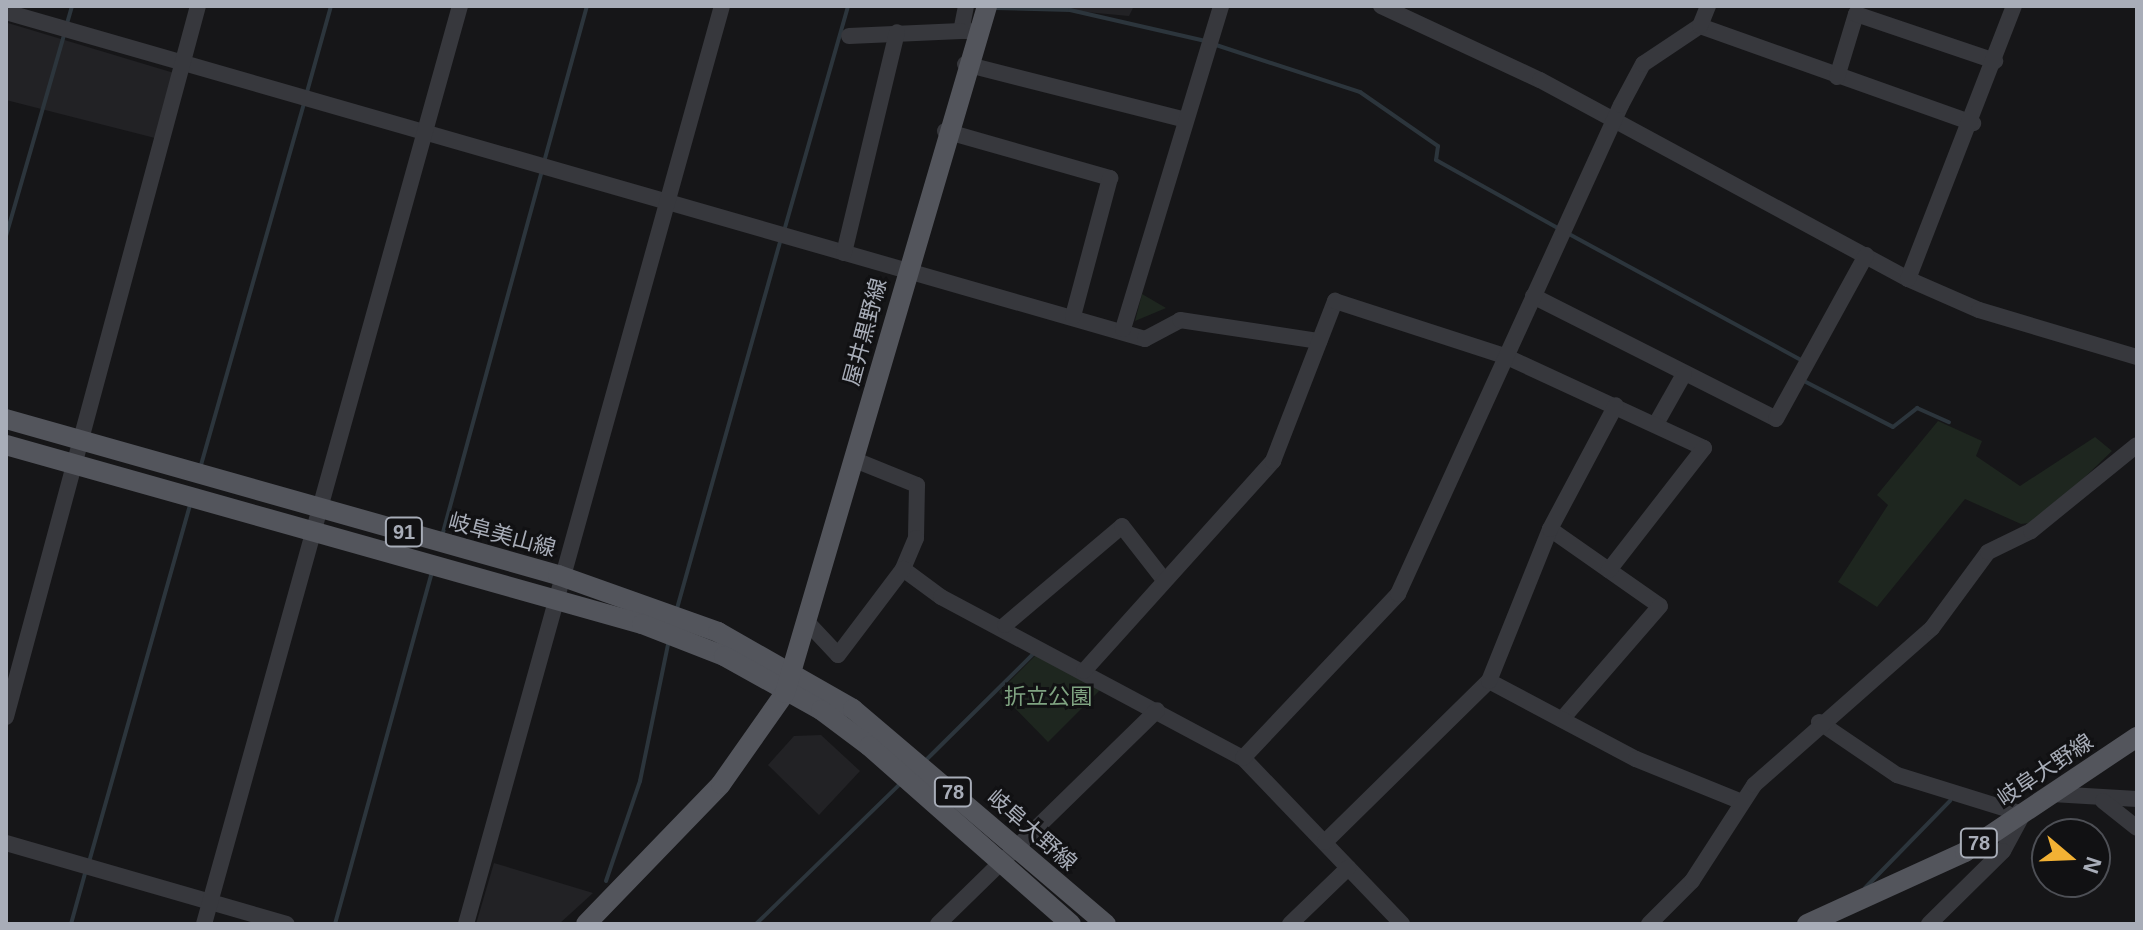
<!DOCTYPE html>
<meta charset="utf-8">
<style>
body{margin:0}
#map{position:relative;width:2143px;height:930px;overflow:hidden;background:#161618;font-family:Arial,"Noto Sans JP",sans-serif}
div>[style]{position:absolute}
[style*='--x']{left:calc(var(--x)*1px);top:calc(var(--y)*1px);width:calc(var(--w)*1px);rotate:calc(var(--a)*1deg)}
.built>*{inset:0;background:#222225}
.green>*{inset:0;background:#1e261f}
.stream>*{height:4px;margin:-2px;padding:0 2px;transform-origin:2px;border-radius:2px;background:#2c353c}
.minor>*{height:16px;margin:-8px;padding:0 8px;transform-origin:8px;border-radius:8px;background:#37383d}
.major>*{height:20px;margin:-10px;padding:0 10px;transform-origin:10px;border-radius:10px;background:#53555c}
span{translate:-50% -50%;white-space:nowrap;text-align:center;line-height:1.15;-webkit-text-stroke:6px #111113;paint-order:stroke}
.shield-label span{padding:2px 6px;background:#111113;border:2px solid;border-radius:6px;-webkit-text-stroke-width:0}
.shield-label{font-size:20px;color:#a8adb8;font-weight:700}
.street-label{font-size:22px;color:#a8adb8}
.park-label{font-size:22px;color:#7fa381}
.frame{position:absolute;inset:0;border:8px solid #a8adb8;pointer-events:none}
.north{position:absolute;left:2031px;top:818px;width:80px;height:80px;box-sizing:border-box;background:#111113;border:2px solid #4d4f55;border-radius:50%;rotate:109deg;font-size:22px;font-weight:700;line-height:32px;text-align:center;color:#a8adb8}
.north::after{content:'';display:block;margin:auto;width:28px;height:36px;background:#f2b134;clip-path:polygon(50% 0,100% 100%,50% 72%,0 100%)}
</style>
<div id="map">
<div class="built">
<div style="clip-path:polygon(1020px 6px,1134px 6px,1129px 16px)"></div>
<div style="clip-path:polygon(8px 23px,174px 73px,155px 138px,6px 100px)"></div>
<div style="clip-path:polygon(821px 735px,860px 771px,819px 815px,768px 765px,794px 736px)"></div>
<div style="clip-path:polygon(494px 863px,593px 893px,559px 924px,476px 924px)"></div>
</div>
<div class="green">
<div style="clip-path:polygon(1142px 294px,1166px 308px,1135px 321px)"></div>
<div style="clip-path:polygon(1938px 421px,1982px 441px,1976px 456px,2020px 486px,2095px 437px,2112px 451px,2038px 522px,2021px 524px,1965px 499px,1877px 607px,1838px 582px,1888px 505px,1877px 495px)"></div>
<div style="clip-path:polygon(1037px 654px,1100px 690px,1048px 742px,999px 692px)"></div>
</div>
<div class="stream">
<div style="--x:995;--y:8;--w:75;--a:1.5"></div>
<div style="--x:1070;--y:10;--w:139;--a:12.9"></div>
<div style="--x:66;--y:27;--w:22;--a:-74"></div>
<div style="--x:1213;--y:44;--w:155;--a:18.1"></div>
<div style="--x:1360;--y:92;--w:95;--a:34.7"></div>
<div style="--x:1438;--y:146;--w:14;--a:98"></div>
<div style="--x:1436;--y:160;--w:143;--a:29.2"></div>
<div style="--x:307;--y:92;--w:89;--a:-74.4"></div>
<div style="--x:544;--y:162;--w:162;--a:-74.6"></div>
<div style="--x:784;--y:231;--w:234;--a:-74.1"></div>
<div style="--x:1569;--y:234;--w:266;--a:28.5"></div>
<div style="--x:6;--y:236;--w:209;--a:-73.9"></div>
<div style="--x:1804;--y:381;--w:100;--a:27.3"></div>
<div style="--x:1893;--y:427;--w:31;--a:-38"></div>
<div style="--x:1917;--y:408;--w:35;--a:24"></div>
<div style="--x:201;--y:465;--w:379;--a:-74.1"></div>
<div style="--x:442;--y:536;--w:379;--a:-74.7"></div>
<div style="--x:676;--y:612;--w:387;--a:-74.3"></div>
<div style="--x:924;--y:762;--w:153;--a:-44.7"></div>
<div style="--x:89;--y:862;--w:371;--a:-74.2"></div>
<div style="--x:606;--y:881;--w:106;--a:-71.2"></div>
<div style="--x:640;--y:781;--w:144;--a:-78.4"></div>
<div style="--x:1865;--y:888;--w:122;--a:-45.7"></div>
<div style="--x:71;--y:924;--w:56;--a:-74.5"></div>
<div style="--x:335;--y:924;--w:365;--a:-74.6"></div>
<div style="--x:756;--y:924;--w:201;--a:-44.2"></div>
</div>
<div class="minor">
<div style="--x:966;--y:6;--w:25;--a:101"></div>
<div style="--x:961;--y:31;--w:9;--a:0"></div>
<div style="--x:1381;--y:6;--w:175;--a:25"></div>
<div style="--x:1540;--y:80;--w:418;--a:28.4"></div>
<div style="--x:1908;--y:279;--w:77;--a:23.6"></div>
<div style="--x:1979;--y:310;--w:165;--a:16.6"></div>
<div style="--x:6;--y:12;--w:1185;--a:16.02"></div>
<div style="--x:1145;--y:339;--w:40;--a:-28"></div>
<div style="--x:1180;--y:320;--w:141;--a:8.6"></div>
<div style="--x:1700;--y:26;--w:290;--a:19.6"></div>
<div style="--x:849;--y:36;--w:112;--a:-2.6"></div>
<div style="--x:965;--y:64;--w:224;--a:14.2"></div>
<div style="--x:1837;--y:77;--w:66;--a:-73.2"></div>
<div style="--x:1856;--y:14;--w:147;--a:18.7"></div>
<div style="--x:945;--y:131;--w:172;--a:15.9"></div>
<div style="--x:1110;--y:178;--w:143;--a:105"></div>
<div style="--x:844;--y:253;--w:227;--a:-76.5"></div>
<div style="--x:1908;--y:279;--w:293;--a:-68.8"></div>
<div style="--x:1533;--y:296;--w:272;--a:26.8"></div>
<div style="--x:1776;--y:419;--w:187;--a:-61.2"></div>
<div style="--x:1123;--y:329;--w:338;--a:-73.1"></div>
<div style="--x:1657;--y:422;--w:55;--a:-60.6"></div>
<div style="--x:855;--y:460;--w:67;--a:22"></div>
<div style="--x:917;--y:485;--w:53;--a:91.1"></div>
<div style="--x:916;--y:538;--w:34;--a:113"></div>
<div style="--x:903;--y:569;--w:47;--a:36.4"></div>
<div style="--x:941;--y:597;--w:342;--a:28.1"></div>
<div style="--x:1243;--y:758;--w:230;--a:46.2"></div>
<div style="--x:1550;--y:529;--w:134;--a:35"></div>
<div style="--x:1660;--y:606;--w:150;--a:130.9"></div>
<div style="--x:807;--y:622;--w:45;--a:46.8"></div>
<div style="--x:838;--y:655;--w:108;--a:-52.9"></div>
<div style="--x:1005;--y:625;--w:153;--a:-40.2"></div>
<div style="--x:1122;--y:526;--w:68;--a:52.1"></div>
<div style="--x:1084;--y:671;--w:283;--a:-48"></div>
<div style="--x:1273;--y:461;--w:172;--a:-68.8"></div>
<div style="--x:1335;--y:301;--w:181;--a:18"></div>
<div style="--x:1507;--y:357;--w:217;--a:24.8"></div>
<div style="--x:1704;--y:448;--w:155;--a:127.9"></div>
<div style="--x:1489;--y:681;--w:166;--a:28"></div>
<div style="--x:1636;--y:759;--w:114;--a:22.1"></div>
<div style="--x:6;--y:717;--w:736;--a:-74.89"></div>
<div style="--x:1819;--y:722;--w:94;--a:34.2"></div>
<div style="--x:1897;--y:775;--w:132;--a:17.2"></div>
<div style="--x:2023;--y:814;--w:42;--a:118.4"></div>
<div style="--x:2003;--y:851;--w:104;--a:135.4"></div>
<div style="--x:1243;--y:758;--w:226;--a:-46.6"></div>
<div style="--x:1398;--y:594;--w:537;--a:-65.49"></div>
<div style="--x:1621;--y:105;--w:47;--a:-61.8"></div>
<div style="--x:1643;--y:64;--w:69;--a:-33.7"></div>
<div style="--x:1700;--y:26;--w:22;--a:-68"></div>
<div style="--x:2052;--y:794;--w:85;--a:3.4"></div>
<div style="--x:2103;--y:801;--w:43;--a:38.5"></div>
<div style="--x:1325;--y:842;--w:230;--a:-44.5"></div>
<div style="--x:1489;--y:681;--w:164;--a:-68.1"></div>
<div style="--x:1550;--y:529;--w:140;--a:-62"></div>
<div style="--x:6;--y:843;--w:292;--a:16.1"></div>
<div style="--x:204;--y:924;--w:953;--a:-74.42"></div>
<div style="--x:466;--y:924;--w:953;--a:-74.42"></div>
<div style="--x:938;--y:924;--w:306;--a:-44.3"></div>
<div style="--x:1290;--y:924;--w:81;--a:-44"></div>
<div style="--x:1649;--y:924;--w:61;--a:-45"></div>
<div style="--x:1692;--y:881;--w:114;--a:-57.1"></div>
<div style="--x:1754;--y:785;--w:237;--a:-41.4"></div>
<div style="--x:1932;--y:628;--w:94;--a:-53.6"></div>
<div style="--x:1988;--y:552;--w:48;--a:-26"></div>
<div style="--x:2031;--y:531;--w:136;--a:-39.1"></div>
</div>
<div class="major">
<div style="--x:6;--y:419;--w:574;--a:15.78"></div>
<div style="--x:558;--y:575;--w:170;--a:19.6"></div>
<div style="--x:718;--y:632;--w:155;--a:29.7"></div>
<div style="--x:853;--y:709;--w:332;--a:40.4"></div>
<div style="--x:6;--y:445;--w:661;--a:15.72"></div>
<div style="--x:642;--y:624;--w:88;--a:21.3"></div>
<div style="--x:724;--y:656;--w:111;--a:29.1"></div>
<div style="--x:821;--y:710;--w:60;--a:36.9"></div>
<div style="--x:869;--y:746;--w:269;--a:41.4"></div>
<div style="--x:586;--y:924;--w:194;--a:-46"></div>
<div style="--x:721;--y:784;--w:111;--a:-54.9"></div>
<div style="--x:785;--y:693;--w:716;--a:-73.61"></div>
<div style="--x:1807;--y:924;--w:174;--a:-24.5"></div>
<div style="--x:1965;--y:852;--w:207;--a:-33.8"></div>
</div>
<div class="shield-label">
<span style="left:404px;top:532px">91</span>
<span style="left:953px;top:792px">78</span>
<span style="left:1979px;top:843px">78</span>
</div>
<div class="street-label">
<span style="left:865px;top:332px;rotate:-75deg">屋井黒野線</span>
<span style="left:502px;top:535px;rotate:15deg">岐阜美山線</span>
<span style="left:2045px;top:770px;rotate:-34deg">岐阜大野線</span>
<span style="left:1032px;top:830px;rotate:41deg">岐阜大野線</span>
</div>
<div class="park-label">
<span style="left:1048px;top:697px">折立公園</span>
</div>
<div class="frame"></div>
<div class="north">N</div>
</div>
